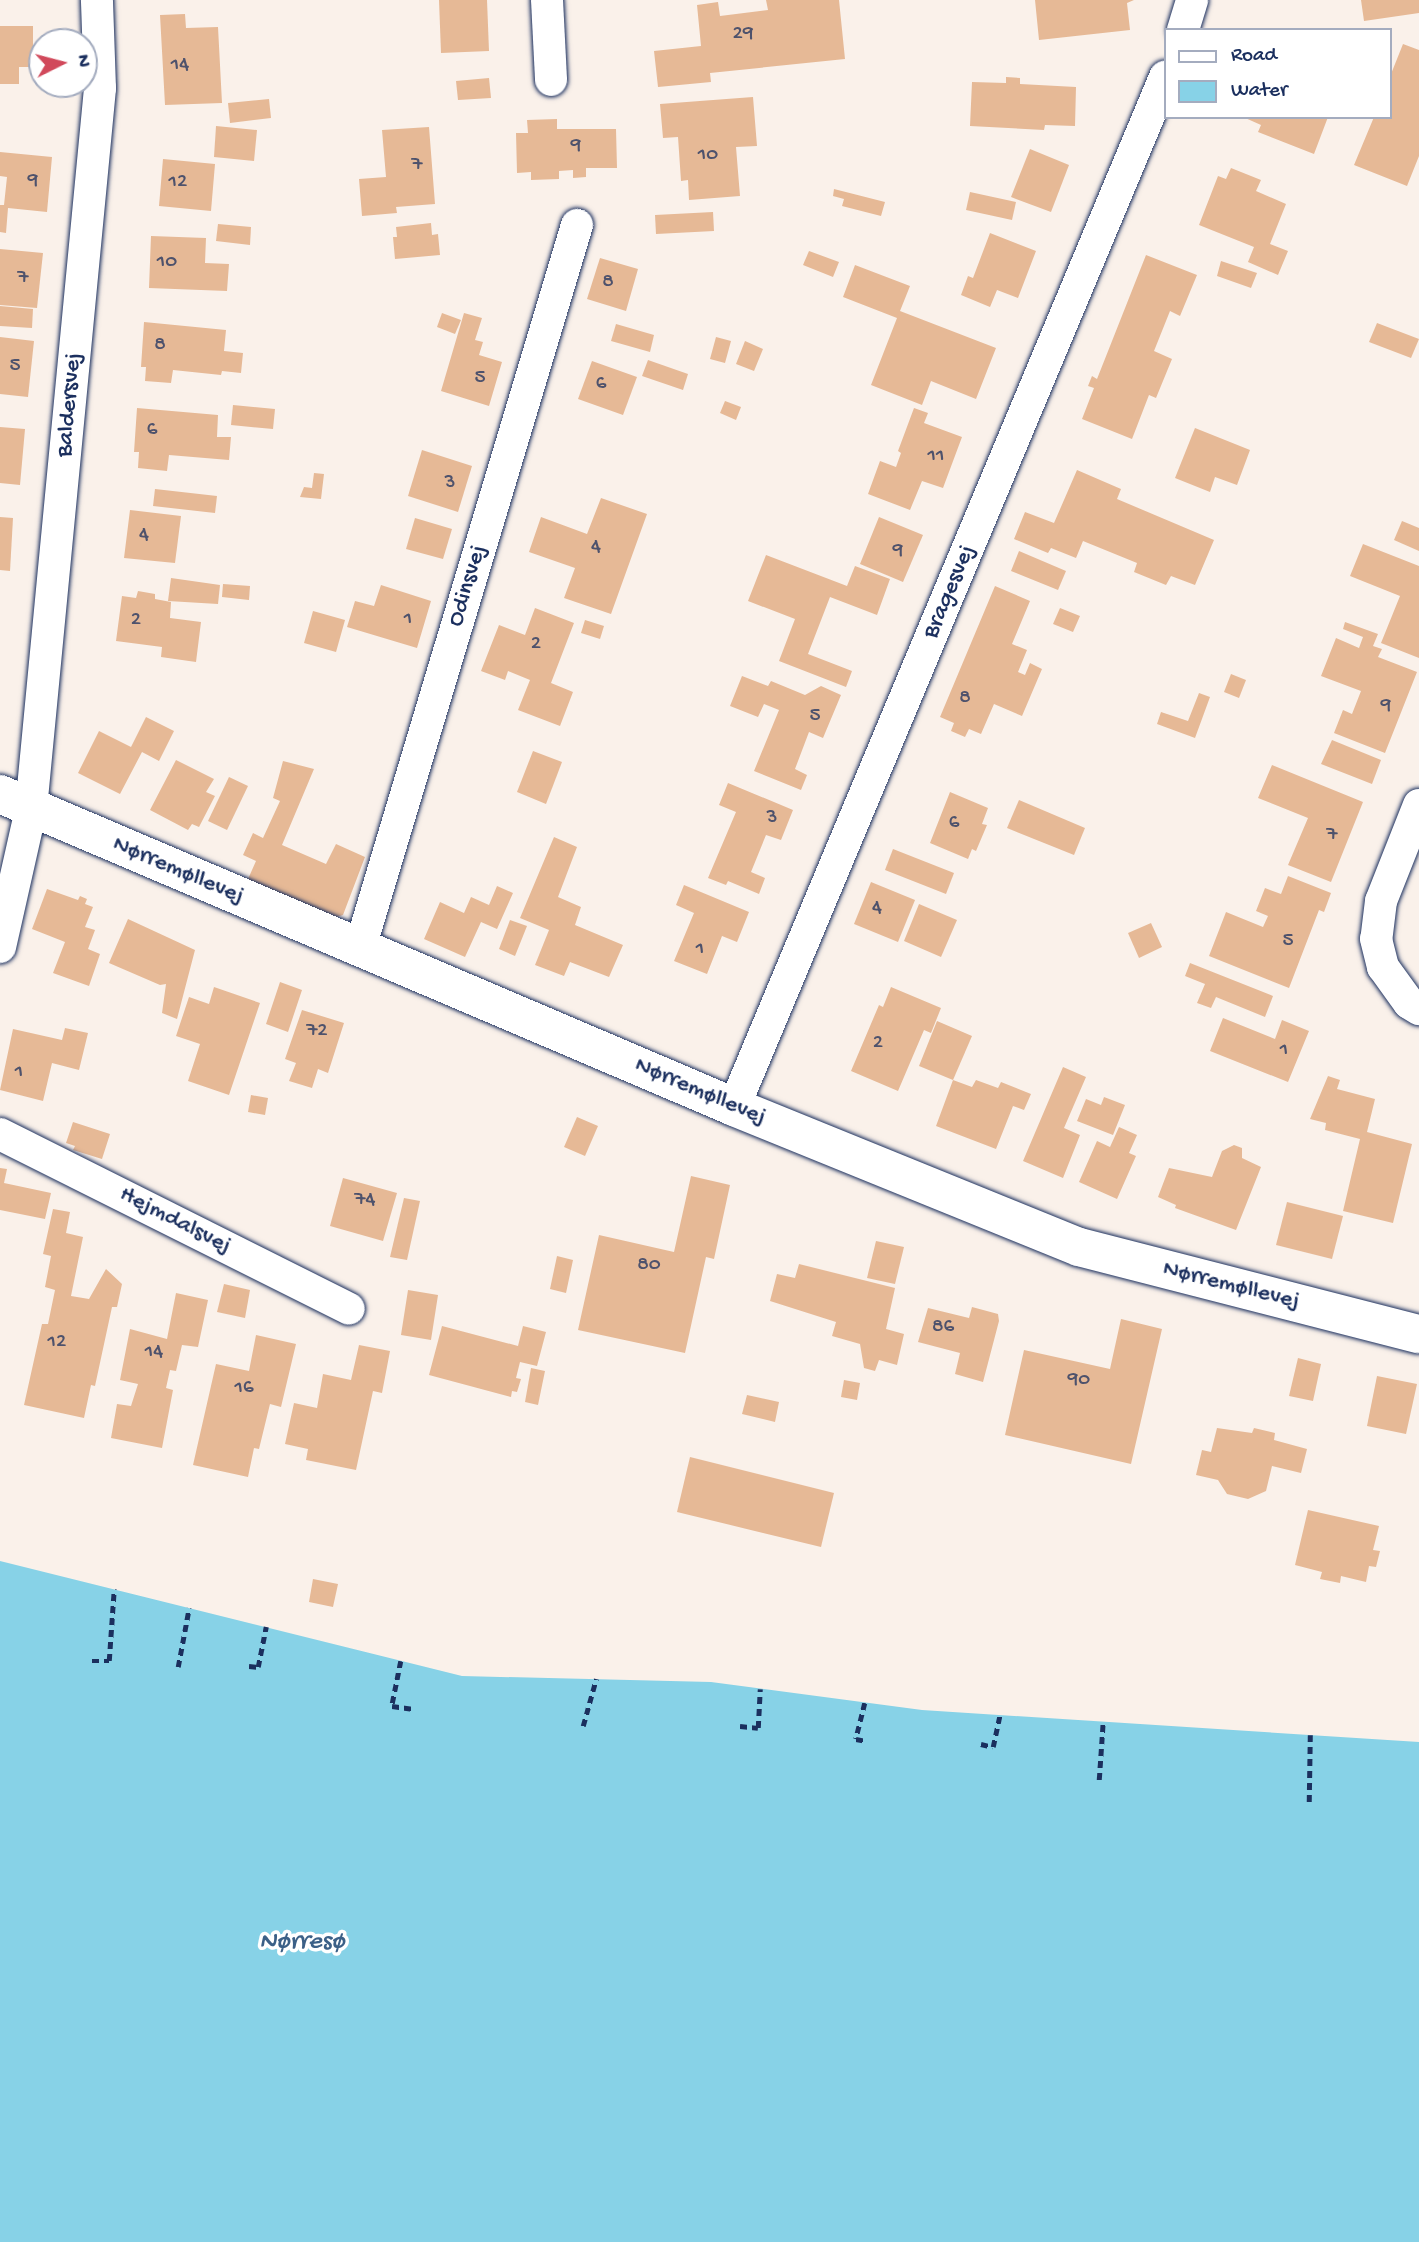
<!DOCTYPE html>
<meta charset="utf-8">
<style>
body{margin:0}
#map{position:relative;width:1419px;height:2242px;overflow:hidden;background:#faf1ea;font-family:"Gochi Hand",sans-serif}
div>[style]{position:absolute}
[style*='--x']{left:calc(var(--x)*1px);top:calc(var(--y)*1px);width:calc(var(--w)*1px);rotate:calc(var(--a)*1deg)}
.water>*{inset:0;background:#87d2e7}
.building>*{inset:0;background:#e6b996}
.path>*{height:4.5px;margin-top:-2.25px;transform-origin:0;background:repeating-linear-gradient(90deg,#1b2f5e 0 7px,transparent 0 12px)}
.roads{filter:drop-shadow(0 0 2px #1b2f5e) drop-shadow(0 0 2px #1b2f5e)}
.minor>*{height:32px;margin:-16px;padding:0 16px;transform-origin:16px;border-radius:16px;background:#fff}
.tertiary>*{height:38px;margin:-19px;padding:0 19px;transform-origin:19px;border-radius:19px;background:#fff}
span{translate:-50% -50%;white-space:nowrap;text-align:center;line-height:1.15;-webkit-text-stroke:7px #fff;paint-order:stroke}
.number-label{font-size:21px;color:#4e526c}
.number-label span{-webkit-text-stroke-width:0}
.street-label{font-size:24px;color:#1b2f5e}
.water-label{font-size:26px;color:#3b6087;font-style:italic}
.legend{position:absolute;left:1164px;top:28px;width:228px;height:91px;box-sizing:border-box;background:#fff;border:2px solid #a4acbf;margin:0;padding:9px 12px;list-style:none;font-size:21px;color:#1b2f5e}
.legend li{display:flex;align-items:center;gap:14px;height:35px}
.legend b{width:35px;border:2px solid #a4acbf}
.north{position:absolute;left:28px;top:28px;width:70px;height:70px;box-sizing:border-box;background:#fff;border:2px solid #a4acbf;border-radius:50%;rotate:84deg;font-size:19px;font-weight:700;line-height:28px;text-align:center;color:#1b2f5e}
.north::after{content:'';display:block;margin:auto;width:24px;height:32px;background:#d1495b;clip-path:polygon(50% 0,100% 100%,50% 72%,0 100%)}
</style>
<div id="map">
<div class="water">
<div style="clip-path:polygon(0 1561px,462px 1676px,711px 1682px,922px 1710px,1419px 1742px,1419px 2242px,0 2242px)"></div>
</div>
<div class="building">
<div style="clip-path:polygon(439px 0,487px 0,489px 51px,441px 53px)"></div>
<div style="clip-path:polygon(766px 0,839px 0,845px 59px,710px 73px,711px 82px,658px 87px,654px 51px,701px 46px,697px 5px,718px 2px,720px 16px,768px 10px)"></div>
<div style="clip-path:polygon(1035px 0,1134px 0,1127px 3px,1130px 30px,1039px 40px)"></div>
<div style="clip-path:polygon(1361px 0,1419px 0,1419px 13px,1364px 21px)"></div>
<div style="clip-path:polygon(185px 14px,186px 28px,218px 27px,222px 103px,165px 105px,160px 15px)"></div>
<div style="clip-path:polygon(0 26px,33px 26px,33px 67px,19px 67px,19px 84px,0 84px)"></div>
<div style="clip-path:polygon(1403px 44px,1419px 50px,1419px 156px,1407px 186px,1354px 165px,1374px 117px,1389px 117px,1389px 79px)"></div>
<div style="clip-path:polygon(1006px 77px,1020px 78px,1020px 84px,1076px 87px,1075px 126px,1045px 125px,1044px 130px,970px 126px,972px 82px,1006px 83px)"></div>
<div style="clip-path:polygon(489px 78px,491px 98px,458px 100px,456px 81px)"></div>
<div style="clip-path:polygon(753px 97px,757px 146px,736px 147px,740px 196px,689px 200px,688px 180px,681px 181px,678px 137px,663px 138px,660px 104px)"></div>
<div style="clip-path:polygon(269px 99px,271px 118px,230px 123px,228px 103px)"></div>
<div style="clip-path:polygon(1243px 117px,1328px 117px,1314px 154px,1258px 132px,1261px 125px)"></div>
<div style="clip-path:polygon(557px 119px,557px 129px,616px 129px,617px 168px,586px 168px,586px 177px,573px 178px,573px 170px,559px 171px,559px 179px,531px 180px,531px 172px,517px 173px,516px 133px,528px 133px,527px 120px)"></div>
<div style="clip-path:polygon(216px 126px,257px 130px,254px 161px,214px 157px)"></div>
<div style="clip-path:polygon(429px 127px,435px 204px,396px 207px,397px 213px,362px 216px,359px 179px,386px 177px,382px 130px)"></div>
<div style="clip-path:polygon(1030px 149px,1069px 165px,1051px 212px,1011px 197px)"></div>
<div style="clip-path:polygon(0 152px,52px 157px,47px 212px,8px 208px,6px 233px,0 232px,0 205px,4px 205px,7px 177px,0 176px)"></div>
<div style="clip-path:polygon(163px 159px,215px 164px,211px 211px,159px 206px)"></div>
<div style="clip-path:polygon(1231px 168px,1261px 180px,1256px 191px,1286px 204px,1270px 244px,1288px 251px,1278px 275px,1248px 262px,1254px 247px,1199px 225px,1218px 176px,1226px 179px)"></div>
<div style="clip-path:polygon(834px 189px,885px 202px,881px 216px,842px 206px,844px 199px,833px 196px)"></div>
<div style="clip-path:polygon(970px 192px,1016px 202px,1012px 220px,966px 210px)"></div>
<div style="clip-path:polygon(713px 212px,714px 231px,656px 234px,655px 215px)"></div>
<div style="clip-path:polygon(431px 223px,432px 235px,438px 234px,440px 255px,395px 259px,393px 237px,397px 237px,396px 227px)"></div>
<div style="clip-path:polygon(218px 224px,251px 227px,250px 245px,216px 241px)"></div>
<div style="clip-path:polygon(990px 233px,1036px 251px,1018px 298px,997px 290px,990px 307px,961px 295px,968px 276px,973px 278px)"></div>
<div style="clip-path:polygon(151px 236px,206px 238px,205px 263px,229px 264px,227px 291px,149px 288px)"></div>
<div style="clip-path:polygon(0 249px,43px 253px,37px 308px,0 305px)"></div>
<div style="clip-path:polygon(809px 251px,839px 262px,833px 277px,803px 265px)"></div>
<div style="clip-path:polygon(1146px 255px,1197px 275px,1180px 316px,1170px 311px,1154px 351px,1172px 359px,1156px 398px,1149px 395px,1132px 439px,1082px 419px,1094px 388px,1088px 386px,1092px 376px,1097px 379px)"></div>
<div style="clip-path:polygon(600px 258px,638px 269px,626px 311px,587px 299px)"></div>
<div style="clip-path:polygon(1221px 261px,1257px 273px,1251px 288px,1217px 276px)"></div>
<div style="clip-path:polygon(855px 265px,910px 286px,900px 311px,996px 348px,976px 399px,931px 381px,922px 405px,871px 385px,897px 318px,843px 297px)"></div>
<div style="clip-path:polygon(0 306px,33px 309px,32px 328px,0 326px)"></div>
<div style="clip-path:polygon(442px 313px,461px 320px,455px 334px,437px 327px)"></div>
<div style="clip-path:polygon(464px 313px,482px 318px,475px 340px,483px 342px,479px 355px,502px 362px,489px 406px,441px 391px)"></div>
<div style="clip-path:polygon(144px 322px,226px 330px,224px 351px,243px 353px,241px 373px,222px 371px,221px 375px,173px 370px,171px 383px,145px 381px,146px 367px,141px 367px)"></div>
<div style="clip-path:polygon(1377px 323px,1419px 339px,1411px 358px,1369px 342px)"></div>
<div style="clip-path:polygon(616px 324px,654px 335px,650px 352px,611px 341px)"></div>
<div style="clip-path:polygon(0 337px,34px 341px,28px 397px,0 394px)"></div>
<div style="clip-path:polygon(716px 337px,731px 341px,725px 363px,710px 359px)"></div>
<div style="clip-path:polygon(745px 341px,763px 349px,754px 371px,736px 364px)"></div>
<div style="clip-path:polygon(648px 360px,688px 374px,683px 390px,642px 376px)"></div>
<div style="clip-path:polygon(592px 361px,637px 377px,623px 415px,578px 399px)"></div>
<div style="clip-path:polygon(725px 401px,741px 407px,736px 420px,720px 413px)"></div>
<div style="clip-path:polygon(233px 405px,275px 409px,273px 429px,231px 425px)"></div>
<div style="clip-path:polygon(137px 408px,218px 415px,217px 437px,231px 437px,229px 460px,169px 455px,167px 471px,138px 468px,139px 452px,134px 452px)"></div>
<div style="clip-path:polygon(914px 408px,928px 413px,924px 423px,962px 437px,943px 488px,922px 481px,910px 510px,868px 494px,880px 461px,896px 467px,901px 453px,898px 451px)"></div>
<div style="clip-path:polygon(0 427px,25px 429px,20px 485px,0 483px)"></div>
<div style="clip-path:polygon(1195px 428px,1250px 450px,1237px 485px,1215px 477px,1210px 492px,1175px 478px)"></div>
<div style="clip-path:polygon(422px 450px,472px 466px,458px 512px,408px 496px)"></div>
<div style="clip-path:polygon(1077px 470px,1121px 489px,1117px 499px,1214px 540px,1195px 585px,1171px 576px,1166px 585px,1134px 572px,1137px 563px,1083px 541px,1076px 558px,1051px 548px,1048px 553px,1014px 539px,1025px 512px,1054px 523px)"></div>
<div style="clip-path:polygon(314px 473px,324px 474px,321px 499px,300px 497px,304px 487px,312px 488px)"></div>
<div style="clip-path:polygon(155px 489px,217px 496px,215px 513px,153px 506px)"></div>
<div style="clip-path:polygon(601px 498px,647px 514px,611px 614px,564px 598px,575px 568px,529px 552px,541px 517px,587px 534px)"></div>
<div style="clip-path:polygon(130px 510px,181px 516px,175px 563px,124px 558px)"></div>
<div style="clip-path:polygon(0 517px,13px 518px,10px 571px,0 570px)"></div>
<div style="clip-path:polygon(879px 517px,923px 535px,903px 582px,860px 564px)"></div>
<div style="clip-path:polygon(415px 518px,452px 529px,443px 559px,406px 549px)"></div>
<div style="clip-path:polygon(1402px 521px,1419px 528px,1419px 551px,1394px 540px)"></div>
<div style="clip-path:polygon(1363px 544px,1419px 566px,1419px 658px,1381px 643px,1400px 596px,1350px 576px)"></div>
<div style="clip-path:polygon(1019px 551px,1066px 571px,1058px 590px,1011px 571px)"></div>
<div style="clip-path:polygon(766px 555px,847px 586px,855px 566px,890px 579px,877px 615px,830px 597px,808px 654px,852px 671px,846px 687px,779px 661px,795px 619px,748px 601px)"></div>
<div style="clip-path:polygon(171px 578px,220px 585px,218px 604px,168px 601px)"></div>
<div style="clip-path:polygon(223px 584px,250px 586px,249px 600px,222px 597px)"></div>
<div style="clip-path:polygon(381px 585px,431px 601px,417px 648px,347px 627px,355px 601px,374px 606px)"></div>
<div style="clip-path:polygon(995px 586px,1030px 601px,1012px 644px,1027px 650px,1018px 672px,1025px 675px,1030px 663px,1042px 669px,1022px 716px,994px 704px,981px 734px,969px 729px,965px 737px,951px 731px,954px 723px,940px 717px)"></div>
<div style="clip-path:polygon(138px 591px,155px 594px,155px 599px,171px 602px,170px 618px,201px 622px,196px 662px,161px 657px,162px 647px,116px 641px,122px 596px,136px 598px)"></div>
<div style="clip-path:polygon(535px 608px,574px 623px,551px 683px,573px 692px,560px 726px,518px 710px,530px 680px,508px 671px,505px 680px,481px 671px,499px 625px,525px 635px)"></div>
<div style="clip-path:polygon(1060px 608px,1080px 616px,1073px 632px,1053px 624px)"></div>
<div style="clip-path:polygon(313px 611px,345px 620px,336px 652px,304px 643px)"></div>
<div style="clip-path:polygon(585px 620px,604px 626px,600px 639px,581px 633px)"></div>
<div style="clip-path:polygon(1345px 622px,1378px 634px,1373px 646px,1382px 649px,1378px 657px,1417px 672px,1385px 753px,1334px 733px,1343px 710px,1352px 714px,1361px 691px,1321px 676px,1336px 638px,1359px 648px,1363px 637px,1343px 629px)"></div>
<div style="clip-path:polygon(1231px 674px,1246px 680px,1239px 698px,1224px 692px)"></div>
<div style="clip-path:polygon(742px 676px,768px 686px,771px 681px,805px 695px,821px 686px,841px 695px,823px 738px,809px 732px,795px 769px,807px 775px,801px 790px,754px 771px,779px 710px,764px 704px,758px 717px,730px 706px)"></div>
<div style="clip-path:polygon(1199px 693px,1210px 697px,1195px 738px,1157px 724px,1161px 712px,1188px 721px)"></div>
<div style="clip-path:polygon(146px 717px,174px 731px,159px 761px,142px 752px,120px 794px,78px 773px,99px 731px,131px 747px)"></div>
<div style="clip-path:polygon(1332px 740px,1381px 760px,1372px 784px,1321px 764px)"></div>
<div style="clip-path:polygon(533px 751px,562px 762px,546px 804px,517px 792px)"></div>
<div style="clip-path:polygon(176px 760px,214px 779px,206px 792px,215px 796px,199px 827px,192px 824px,188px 830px,150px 810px)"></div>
<div style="clip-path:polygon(283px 761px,314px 769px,282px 845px,326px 864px,336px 844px,365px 857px,343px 915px,330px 919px,248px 879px,256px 861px,243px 855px,253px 833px,263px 838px,280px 801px,273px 798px)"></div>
<div style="clip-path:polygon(1272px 765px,1363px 802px,1331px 882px,1288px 865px,1308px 818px,1258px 798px)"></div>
<div style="clip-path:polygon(229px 777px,248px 786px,227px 830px,208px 821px)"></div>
<div style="clip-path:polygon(728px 783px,793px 810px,781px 840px,766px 835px,751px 872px,765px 878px,759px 894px,728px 881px,726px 885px,708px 878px,736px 812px,719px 805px)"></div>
<div style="clip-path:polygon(950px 792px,988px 808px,982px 824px,987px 825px,976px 851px,972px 849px,968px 859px,930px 843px)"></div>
<div style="clip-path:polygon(1019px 800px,1085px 828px,1074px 855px,1007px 828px)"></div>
<div style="clip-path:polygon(554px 837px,577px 847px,558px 897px,581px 907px,575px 925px,623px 945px,609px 977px,570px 962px,564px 976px,535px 965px,549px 930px,520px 918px)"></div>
<div style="clip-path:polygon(893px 849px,954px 873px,946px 894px,885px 870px)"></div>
<div style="clip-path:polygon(1288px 876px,1331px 893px,1324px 912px,1319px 910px,1289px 988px,1209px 956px,1226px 912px,1263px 927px,1268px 916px,1256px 911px,1265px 888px,1281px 894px)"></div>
<div style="clip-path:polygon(871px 882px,915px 900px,898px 942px,854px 924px)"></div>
<div style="clip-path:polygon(684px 885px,749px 912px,737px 942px,722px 936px,707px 974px,674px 961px,694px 913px,676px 905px)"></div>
<div style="clip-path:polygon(497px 886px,513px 893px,497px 929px,481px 922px,465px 957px,424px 939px,440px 902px,464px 913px,471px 897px,489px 905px)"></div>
<div style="clip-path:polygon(47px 889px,78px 900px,80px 896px,87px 899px,85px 904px,93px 907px,85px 927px,95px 930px,88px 949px,100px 954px,89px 986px,53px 973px,65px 942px,32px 929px)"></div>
<div style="clip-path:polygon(919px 904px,957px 920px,941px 957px,904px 941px)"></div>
<div style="clip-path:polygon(128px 919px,195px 950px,177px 1019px,162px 1013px,166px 984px,160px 985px,109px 963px)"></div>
<div style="clip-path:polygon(510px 920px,527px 926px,515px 956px,499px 949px)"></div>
<div style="clip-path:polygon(1151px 923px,1162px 947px,1139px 958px,1128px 933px)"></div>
<div style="clip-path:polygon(1190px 963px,1273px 996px,1265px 1017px,1216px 997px,1211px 1008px,1197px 1003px,1205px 984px,1185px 976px)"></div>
<div style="clip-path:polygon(280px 982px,302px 990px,288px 1032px,266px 1024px)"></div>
<div style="clip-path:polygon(214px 987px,260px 1003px,229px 1095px,188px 1081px,200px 1044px,176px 1036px,189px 997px,209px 1004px)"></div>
<div style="clip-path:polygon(891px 987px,941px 1008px,931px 1033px,924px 1030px,898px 1091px,851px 1071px,879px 1005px,883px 1007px)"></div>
<div style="clip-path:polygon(302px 1010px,344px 1023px,328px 1073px,318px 1069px,312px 1088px,289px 1081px,296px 1063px,285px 1059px)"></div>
<div style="clip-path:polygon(1223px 1018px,1275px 1039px,1282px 1020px,1309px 1031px,1288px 1082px,1210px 1051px)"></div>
<div style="clip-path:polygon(937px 1021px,972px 1036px,953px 1080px,919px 1066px)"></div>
<div style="clip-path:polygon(65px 1028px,88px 1033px,79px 1070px,52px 1063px,43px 1101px,0 1090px,13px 1029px,62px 1040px)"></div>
<div style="clip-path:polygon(1063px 1067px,1086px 1077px,1064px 1128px,1080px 1135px,1063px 1178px,1023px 1161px)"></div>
<div style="clip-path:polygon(1328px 1076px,1340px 1080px,1337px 1089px,1375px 1099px,1367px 1132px,1412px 1144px,1393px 1223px,1343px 1211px,1360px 1139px,1325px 1130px,1326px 1123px,1310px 1119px)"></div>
<div style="clip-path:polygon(953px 1080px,972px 1087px,976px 1080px,998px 1088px,1001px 1082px,1031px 1094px,1024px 1110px,1013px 1106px,996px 1149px,936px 1126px)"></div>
<div style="clip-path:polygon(251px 1095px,268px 1098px,265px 1115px,248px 1112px)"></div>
<div style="clip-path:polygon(1104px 1097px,1125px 1105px,1113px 1135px,1077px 1121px,1086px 1099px,1101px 1105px)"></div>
<div style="clip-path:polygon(577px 1117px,598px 1126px,585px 1156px,564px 1147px)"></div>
<div style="clip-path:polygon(73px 1122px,110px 1134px,102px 1159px,73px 1150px,75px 1146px,66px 1143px)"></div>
<div style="clip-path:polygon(1119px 1127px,1137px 1135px,1129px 1153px,1136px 1156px,1117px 1199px,1079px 1182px,1097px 1141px,1110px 1147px)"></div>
<div style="clip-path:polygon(1234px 1145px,1242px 1148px,1242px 1158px,1261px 1167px,1236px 1230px,1175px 1208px,1176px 1205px,1158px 1197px,1169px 1168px,1212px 1177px,1222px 1151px)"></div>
<div style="clip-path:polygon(0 1168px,7px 1169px,4px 1183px,51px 1193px,45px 1219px,0 1210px)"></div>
<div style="clip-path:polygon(691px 1176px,730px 1185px,714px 1259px,706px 1257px,685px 1353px,578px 1330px,599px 1235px,674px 1252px)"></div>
<div style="clip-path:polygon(343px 1178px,397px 1193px,383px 1241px,330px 1226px)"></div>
<div style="clip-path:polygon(404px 1198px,420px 1201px,407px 1260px,390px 1257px)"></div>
<div style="clip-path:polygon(1287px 1202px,1343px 1216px,1332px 1259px,1276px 1245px)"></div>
<div style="clip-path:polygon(53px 1209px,70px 1212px,66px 1233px,83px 1237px,71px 1296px,89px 1299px,106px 1269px,122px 1284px,117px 1307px,112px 1307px,95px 1386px,91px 1385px,84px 1418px,24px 1405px,42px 1324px,48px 1324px,55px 1290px,45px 1287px,51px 1256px,43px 1254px)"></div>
<div style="clip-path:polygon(876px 1241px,904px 1247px,895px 1284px,867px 1278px)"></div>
<div style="clip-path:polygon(557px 1256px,573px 1260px,566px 1293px,550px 1289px)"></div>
<div style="clip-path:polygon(799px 1264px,895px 1288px,886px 1329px,904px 1334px,897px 1365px,879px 1360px,875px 1371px,864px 1368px,860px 1344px,832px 1336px,836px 1322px,770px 1301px,777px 1274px,795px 1278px)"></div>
<div style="clip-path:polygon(224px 1284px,250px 1290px,245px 1318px,217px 1312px)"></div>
<div style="clip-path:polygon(408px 1290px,438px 1295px,431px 1340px,401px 1335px)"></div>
<div style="clip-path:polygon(176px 1293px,208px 1300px,198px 1347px,182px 1345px,176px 1371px,170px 1370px,166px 1388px,173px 1390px,162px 1448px,111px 1438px,117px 1404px,131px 1406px,138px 1384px,120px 1380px,130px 1329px,167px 1339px)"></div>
<div style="clip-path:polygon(972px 1307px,998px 1314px,999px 1321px,983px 1382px,955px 1374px,960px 1353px,918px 1342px,928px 1308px,969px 1318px)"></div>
<div style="clip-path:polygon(1121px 1319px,1162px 1329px,1131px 1464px,1005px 1435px,1024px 1350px,1110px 1369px)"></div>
<div style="clip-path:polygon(442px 1326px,518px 1346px,523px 1326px,546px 1332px,537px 1366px,520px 1362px,516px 1378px,521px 1379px,517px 1392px,512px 1391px,511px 1397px,429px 1375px)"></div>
<div style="clip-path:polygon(256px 1335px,296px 1344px,281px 1407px,270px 1404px,259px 1449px,254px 1448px,248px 1477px,193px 1465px,216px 1364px,249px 1371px)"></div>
<div style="clip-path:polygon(359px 1345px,390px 1351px,382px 1393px,373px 1391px,356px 1470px,306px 1460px,308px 1449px,285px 1444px,294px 1403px,317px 1408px,323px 1374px,351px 1380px)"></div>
<div style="clip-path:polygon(1298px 1358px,1321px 1364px,1313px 1401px,1289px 1396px)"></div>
<div style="clip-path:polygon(531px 1368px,545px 1371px,538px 1405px,525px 1402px)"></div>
<div style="clip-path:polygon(1377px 1376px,1417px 1384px,1406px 1434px,1367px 1426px)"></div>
<div style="clip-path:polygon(844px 1380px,860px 1383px,857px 1400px,841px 1397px)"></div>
<div style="clip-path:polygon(747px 1395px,779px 1402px,775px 1422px,742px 1414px)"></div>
<div style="clip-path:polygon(1217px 1428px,1252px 1433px,1254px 1428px,1275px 1433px,1274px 1440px,1307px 1449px,1301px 1473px,1272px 1466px,1266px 1491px,1248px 1499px,1227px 1494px,1218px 1480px,1196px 1475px,1202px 1450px,1211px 1452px)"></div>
<div style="clip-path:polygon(690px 1457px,834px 1493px,821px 1547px,677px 1512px)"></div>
<div style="clip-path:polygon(1308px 1510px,1379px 1526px,1373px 1550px,1380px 1551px,1376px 1567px,1369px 1566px,1366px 1582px,1341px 1576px,1340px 1583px,1320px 1579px,1322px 1572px,1295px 1565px)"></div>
<div style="clip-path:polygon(313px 1579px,338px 1584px,333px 1607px,309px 1602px)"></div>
</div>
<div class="path">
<div style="--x:92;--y:1661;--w:17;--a:0"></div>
<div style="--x:109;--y:1661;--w:72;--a:-86"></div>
<div style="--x:401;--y:1661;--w:46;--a:101.3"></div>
<div style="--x:392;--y:1706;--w:22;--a:8"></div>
<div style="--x:249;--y:1666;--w:9;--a:6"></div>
<div style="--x:258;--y:1667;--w:41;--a:-78.7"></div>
<div style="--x:178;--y:1667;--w:60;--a:-79.4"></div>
<div style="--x:865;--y:1703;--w:37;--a:104"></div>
<div style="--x:856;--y:1739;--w:10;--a:11"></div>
<div style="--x:583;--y:1726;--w:49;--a:-74.5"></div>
<div style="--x:740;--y:1726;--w:18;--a:6"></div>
<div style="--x:758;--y:1728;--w:39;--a:-87"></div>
<div style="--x:981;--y:1744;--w:12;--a:14"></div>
<div style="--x:993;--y:1747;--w:33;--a:-78"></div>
<div style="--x:1099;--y:1780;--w:58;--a:-86.1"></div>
<div style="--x:1309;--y:1802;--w:67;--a:-89.1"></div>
</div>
<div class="roads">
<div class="minor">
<div style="--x:547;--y:0;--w:80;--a:87.1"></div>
<div style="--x:1183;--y:30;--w:31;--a:-73"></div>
<div style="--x:1419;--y:805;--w:103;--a:111.6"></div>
<div style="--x:1381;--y:901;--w:38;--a:97"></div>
<div style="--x:1376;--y:939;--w:29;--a:76"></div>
<div style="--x:1383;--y:967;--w:44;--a:54.2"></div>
<div style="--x:1409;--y:1003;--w:12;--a:31"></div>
<div style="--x:0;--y:947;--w:141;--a:-77.3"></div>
<div style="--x:31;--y:809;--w:724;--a:-84.53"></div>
<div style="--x:100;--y:88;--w:88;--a:-92"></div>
<div style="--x:360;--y:948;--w:755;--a:-73.29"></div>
<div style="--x:734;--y:1107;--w:1117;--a:-67.29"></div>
<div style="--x:0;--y:1134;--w:390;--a:26.6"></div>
</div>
<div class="tertiary">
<div style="--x:0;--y:794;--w:798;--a:23.09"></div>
<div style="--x:734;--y:1107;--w:372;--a:22.1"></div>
<div style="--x:1079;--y:1247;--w:351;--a:14.4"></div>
</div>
</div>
<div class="number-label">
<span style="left:743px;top:35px">29</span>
<span style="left:180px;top:66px">14</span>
<span style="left:576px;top:147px">9</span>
<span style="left:708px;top:156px">10</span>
<span style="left:417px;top:166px">7</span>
<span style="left:33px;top:182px">9</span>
<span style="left:178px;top:183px">12</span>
<span style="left:167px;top:263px">10</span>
<span style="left:23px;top:279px">7</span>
<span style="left:608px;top:283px">8</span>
<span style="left:160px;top:346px">8</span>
<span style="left:15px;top:367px">5</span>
<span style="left:480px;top:379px">5</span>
<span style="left:601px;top:385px">6</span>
<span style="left:152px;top:431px">6</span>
<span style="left:936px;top:457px">11</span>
<span style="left:450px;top:484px">3</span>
<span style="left:144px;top:536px">4</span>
<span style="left:596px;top:548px">4</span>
<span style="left:898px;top:552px">9</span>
<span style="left:408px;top:620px">1</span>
<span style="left:136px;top:621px">2</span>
<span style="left:536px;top:645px">2</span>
<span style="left:965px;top:699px">8</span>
<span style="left:1386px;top:707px">9</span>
<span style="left:815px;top:717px">5</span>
<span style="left:772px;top:819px">3</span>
<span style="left:954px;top:824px">6</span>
<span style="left:1332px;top:836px">7</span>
<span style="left:877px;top:909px">4</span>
<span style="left:1288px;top:942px">5</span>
<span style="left:700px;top:950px">1</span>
<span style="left:317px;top:1032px">72</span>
<span style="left:878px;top:1044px">2</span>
<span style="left:1284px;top:1051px">1</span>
<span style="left:19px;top:1073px">1</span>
<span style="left:365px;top:1201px">74</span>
<span style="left:649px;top:1266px">80</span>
<span style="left:943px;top:1328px">86</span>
<span style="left:57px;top:1343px">12</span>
<span style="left:154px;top:1353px">14</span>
<span style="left:1079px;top:1381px">90</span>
<span style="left:244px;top:1389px">16</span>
</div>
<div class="street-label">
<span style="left:70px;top:405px;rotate:-85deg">Baldersvej</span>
<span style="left:468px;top:586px;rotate:-73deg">Odinsvej</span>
<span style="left:950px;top:592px;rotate:-67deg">Bragesvej</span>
<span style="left:178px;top:871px;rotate:23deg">Nørremøllevej</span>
<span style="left:700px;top:1092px;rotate:23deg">Nørremøllevej</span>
<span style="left:175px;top:1221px;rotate:27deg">Hejmdalsvej</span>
<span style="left:1231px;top:1286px;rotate:14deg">Nørremøllevej</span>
</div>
<div class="water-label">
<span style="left:302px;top:1943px">Nørresø</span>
</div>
<ul class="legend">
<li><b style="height:9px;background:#fff"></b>Road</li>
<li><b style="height:19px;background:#87d2e7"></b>Water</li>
</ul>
<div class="north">N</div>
</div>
